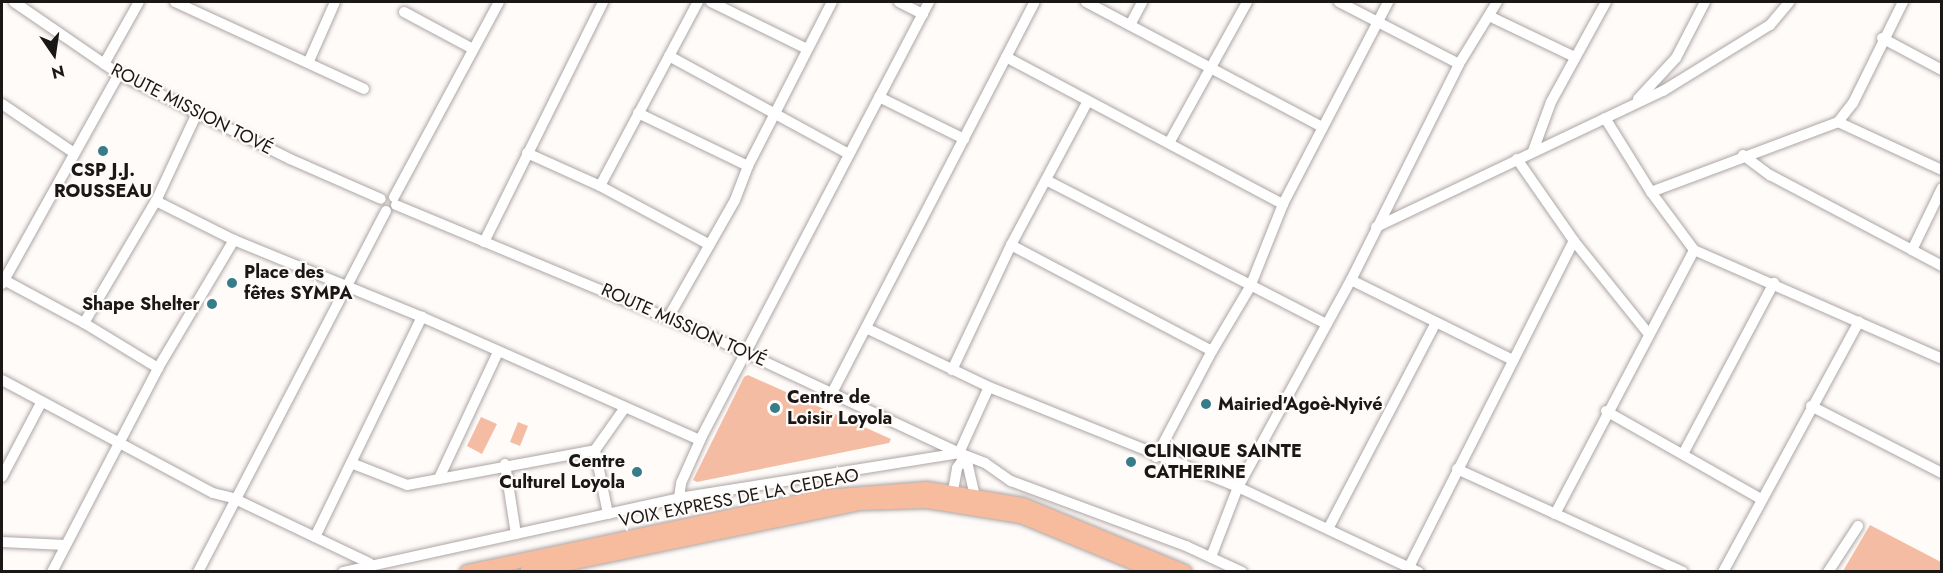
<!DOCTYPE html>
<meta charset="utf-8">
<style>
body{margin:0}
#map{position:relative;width:1943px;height:573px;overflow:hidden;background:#fffbf9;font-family:Jost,sans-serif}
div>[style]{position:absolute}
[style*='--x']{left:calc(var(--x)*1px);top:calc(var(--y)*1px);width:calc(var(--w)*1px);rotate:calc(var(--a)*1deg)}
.green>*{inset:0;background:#f4bda3}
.roads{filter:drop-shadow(0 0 2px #aca6a4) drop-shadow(0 0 2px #aca6a4)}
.minor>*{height:10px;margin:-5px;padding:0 5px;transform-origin:5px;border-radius:5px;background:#fff}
.major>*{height:14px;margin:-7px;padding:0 7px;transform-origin:7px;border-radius:7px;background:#f7bb9d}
.dots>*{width:16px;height:16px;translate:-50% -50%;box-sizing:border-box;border:3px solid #fffbf9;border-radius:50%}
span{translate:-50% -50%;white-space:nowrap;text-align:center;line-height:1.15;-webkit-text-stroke:4.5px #fffbf9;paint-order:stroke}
.street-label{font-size:18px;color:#1a1817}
.poi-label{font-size:18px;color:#1a1817;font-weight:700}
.left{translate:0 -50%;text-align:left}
.right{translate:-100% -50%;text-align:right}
.frame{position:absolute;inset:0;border:3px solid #1a1817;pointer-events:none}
.north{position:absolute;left:24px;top:24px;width:60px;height:60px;-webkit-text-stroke:4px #fffbf9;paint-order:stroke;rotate:167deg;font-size:16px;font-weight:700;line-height:24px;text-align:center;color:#1a1817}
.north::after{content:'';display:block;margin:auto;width:21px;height:27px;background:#1a1817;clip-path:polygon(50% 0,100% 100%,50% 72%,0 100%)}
</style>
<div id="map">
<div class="green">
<div style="clip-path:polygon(748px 375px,891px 439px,889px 443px,697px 482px,693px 480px,744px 377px)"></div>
<div style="clip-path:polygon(481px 417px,497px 424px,482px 454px,467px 446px)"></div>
<div style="clip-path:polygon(518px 422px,528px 426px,520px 446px,510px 442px)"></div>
<div style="clip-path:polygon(1870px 525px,1941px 562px,1941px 571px,1843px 571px)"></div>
</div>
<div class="roads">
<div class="minor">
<div style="--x:14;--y:2;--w:127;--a:34.4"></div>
<div style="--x:119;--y:74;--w:191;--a:26.4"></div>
<div style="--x:290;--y:159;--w:99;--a:23.7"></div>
<div style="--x:175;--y:2;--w:208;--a:24.7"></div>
<div style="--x:711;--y:2;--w:107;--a:26.1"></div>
<div style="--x:899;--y:2;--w:27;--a:27"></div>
<div style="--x:1086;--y:2;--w:267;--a:27.9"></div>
<div style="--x:1339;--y:2;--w:135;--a:27.3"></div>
<div style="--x:404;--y:12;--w:78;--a:28.2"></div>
<div style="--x:1489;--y:16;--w:95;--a:25.5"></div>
<div style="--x:1130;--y:25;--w:26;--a:-62"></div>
<div style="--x:1882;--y:38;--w:68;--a:28.1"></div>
<div style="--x:669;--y:56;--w:205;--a:28.6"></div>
<div style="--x:1006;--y:57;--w:314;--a:28"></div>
<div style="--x:309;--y:61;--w:64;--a:-66.2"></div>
<div style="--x:104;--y:64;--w:71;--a:-60.6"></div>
<div style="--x:879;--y:97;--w:95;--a:26.3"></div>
<div style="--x:1638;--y:99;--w:56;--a:-47.2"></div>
<div style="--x:1676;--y:58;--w:63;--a:-62.6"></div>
<div style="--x:2;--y:104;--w:87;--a:34.2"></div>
<div style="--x:638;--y:113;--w:122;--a:25.7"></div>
<div style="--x:748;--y:166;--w:184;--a:-62.9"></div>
<div style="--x:1605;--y:118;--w:87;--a:58.1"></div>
<div style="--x:1651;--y:192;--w:72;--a:53.4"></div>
<div style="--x:1694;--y:250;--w:271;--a:23.7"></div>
<div style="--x:1838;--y:122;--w:115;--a:24.8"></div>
<div style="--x:1169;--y:143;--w:161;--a:-61"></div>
<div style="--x:1533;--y:151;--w:52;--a:-69.8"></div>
<div style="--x:1551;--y:102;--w:114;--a:-61.2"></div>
<div style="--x:527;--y:153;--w:80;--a:24.3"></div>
<div style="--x:600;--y:186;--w:208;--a:-62"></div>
<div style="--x:1743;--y:155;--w:34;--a:37"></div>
<div style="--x:1770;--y:175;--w:161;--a:27.8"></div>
<div style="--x:1046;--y:180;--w:315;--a:27.2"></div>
<div style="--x:600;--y:186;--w:123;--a:28.2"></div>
<div style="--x:1942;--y:188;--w:69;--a:115.8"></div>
<div style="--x:1912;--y:250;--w:34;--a:28"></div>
<div style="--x:1651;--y:192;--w:200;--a:-20.5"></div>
<div style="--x:1838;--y:122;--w:24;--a:-52"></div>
<div style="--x:1853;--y:103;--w:113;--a:-63.7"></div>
<div style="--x:394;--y:197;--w:221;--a:-61.7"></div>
<div style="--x:156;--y:201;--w:87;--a:26.6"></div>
<div style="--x:234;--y:240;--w:203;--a:22.3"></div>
<div style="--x:422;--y:317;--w:304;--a:23.9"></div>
<div style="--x:396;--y:205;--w:328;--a:22.6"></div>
<div style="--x:699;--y:331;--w:287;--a:25.1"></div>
<div style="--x:959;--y:453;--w:16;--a:55"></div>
<div style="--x:968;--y:466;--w:39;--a:77"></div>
<div style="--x:1376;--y:227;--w:318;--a:-25.4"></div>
<div style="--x:1663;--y:91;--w:126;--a:-31.7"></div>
<div style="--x:1770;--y:25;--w:30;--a:-50"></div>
<div style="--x:1574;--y:241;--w:118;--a:51.2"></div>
<div style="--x:484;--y:242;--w:268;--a:-63.6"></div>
<div style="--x:1011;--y:245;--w:227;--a:27.8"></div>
<div style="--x:4;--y:280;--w:91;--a:28.3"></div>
<div style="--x:84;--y:323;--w:87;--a:31.3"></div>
<div style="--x:1351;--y:280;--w:181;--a:26.3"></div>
<div style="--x:2;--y:284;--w:240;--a:-60.9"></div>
<div style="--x:668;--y:318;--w:136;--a:-60.4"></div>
<div style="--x:735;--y:200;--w:36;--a:-69"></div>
<div style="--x:84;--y:323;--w:142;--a:-59.5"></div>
<div style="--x:156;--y:201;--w:97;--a:-65"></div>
<div style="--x:866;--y:328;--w:136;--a:25.6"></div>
<div style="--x:989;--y:387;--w:268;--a:21.9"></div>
<div style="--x:1238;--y:487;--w:200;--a:25.2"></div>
<div style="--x:952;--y:370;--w:138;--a:-64.7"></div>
<div style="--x:1011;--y:245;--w:163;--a:-61.9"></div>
<div style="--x:2;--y:380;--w:239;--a:28.2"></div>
<div style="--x:213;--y:493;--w:21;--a:14"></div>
<div style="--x:233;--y:498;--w:151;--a:25.5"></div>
<div style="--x:833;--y:391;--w:438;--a:-62.6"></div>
<div style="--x:1811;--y:406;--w:147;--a:27.1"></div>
<div style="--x:1606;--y:411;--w:178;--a:29.6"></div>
<div style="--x:959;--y:453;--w:72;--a:-65.6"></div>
<div style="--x:1683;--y:454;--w:194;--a:-62"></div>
<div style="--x:1156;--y:457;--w:120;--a:-62.2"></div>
<div style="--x:1212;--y:351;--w:74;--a:-59.3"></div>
<div style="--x:1250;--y:287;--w:89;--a:-68.3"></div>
<div style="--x:1283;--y:204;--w:228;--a:-62.5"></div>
<div style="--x:351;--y:463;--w:60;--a:21.4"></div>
<div style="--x:407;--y:485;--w:191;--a:-10.5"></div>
<div style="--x:505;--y:464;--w:71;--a:81.1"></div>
<div style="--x:1457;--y:469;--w:248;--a:24.5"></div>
<div style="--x:440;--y:476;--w:137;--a:-64.9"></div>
<div style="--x:2;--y:477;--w:84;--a:-62.2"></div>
<div style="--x:953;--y:491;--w:23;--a:-80"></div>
<div style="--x:957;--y:468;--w:9;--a:-54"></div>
<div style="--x:679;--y:498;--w:15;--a:-82"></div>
<div style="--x:681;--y:483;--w:51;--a:-65.9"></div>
<div style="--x:702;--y:436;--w:490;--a:-62.4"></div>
<div style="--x:608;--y:514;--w:65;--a:-101.5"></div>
<div style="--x:595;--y:450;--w:50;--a:-54.7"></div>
<div style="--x:1555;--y:514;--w:298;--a:-62.2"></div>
<div style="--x:1328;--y:529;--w:233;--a:-62.4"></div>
<div style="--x:315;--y:537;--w:245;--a:-64.1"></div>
<div style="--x:2;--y:542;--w:63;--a:2.7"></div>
<div style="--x:1211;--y:557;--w:75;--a:-68.9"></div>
<div style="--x:1238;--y:487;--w:236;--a:-61.4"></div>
<div style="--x:1351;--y:280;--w:241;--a:-63.4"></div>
<div style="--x:1459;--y:64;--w:73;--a:-58.5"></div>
<div style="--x:1407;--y:571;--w:370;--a:-63.2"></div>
<div style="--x:1574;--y:241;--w:100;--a:-124.8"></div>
<div style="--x:52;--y:572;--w:230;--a:-62.5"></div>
<div style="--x:158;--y:368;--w:149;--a:-59.3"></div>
<div style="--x:198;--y:572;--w:407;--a:-62.5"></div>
<div style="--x:343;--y:572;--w:344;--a:-12.4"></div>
<div style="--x:679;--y:498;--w:284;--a:-9.1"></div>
<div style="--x:959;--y:453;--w:28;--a:21"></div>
<div style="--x:985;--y:463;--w:32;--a:35"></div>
<div style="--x:1011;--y:481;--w:187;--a:20.4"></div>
<div style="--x:1186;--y:546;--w:62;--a:24.9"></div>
<div style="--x:1723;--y:572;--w:285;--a:-61.5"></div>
<div style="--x:1828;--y:572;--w:55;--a:-56.9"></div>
</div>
<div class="major">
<div style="--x:467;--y:572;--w:365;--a:-11.9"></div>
<div style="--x:824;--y:497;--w:103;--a:-4.4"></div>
<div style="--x:927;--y:489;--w:97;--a:9.5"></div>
<div style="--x:1023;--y:505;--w:175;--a:22.5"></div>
<div style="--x:527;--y:572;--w:339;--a:-11.7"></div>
<div style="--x:859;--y:503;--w:68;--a:-1.7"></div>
<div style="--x:927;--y:501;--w:95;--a:9.1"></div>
<div style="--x:1021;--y:516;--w:147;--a:22.4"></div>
</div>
</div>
<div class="dots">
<div style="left:103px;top:151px;background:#367c89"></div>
<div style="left:232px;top:283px;background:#367c89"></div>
<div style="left:212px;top:304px;background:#367c89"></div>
<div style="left:1206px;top:404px;background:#367c89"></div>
<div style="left:775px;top:408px;background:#367c89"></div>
<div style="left:1131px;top:462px;background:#367c89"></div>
<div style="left:637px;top:472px;background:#367c89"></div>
</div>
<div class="street-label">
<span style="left:192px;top:109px;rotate:27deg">ROUTE MISSION TOVÉ</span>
<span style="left:684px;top:325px;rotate:24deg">ROUTE MISSION TOVÉ</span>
<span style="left:739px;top:498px;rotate:-11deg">VOIX EXPRESS DE LA CEDEAO</span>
</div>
<div class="poi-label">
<span style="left:103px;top:181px">CSP J.J.<br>ROUSSEAU</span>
<span class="left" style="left:244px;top:283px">Place des<br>fêtes SYMPA</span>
<span class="right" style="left:200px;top:304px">Shape Shelter</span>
<span class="left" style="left:787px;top:408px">Centre de<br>Loisir Loyola</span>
<span class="left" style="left:1218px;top:404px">Mairied'Agoè-Nyivé</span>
<span class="left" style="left:1144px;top:462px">CLINIQUE SAINTE<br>CATHERINE</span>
<span class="right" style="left:625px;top:472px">Centre<br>Culturel Loyola</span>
</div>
<div class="frame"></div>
<div class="north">N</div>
</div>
